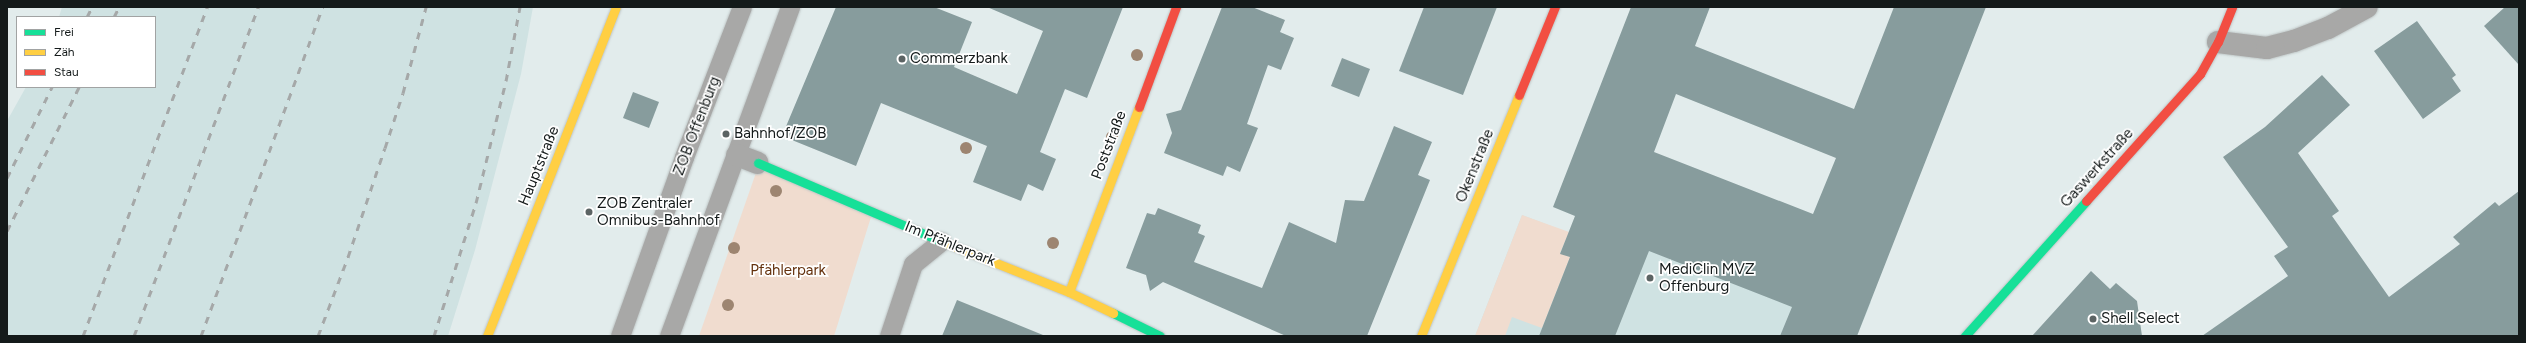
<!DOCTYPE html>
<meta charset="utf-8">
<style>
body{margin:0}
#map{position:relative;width:2526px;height:343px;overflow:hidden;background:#e2ecec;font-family:Figtree,sans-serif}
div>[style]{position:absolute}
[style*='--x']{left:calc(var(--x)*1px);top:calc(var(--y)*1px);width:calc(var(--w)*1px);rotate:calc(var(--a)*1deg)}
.built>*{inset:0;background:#cfe2e2}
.green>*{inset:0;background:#f0dccf}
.building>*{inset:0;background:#879c9d}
.roads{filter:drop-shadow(0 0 1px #bec5c5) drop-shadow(0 0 1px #bec5c5)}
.lane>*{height:19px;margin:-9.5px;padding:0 9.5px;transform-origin:9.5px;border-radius:9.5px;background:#a8a8a7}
.street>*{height:22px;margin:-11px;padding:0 11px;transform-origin:11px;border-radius:11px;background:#a8a8a7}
.fast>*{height:9px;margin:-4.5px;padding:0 4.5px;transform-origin:4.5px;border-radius:4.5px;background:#16e098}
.slow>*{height:9px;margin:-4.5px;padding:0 4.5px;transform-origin:4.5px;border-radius:4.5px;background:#ffcf43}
.jam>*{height:9px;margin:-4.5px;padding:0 4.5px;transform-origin:4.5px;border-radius:4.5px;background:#f24e42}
.rail>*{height:3px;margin-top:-1.5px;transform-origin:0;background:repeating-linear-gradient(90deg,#a5a8a8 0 7px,transparent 0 14px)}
.trees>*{width:12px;height:12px;margin:-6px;border-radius:50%;background:#9d8571}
.dots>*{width:11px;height:11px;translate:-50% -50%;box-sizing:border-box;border:2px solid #fff;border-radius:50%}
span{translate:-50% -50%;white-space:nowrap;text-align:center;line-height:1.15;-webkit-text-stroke:3.5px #fff;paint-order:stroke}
.poi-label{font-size:15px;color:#141a1a}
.left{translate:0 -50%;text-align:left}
.street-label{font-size:15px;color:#141a1a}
.park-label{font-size:15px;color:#64310d}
.frame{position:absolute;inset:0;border:8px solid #141a1a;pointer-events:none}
.legend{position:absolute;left:16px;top:16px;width:140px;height:72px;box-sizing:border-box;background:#fff;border:1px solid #a1a3a3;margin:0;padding:5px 7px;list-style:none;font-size:12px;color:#141a1a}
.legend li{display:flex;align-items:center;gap:8px;height:20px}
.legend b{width:20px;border:1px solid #a1a3a3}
</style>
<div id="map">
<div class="built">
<div style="clip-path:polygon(62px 7px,533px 7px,521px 74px,475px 250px,448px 336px,7px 336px,7px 121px,26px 87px,155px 87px,155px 17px,59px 17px)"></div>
<div style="clip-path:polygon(1522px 215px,1625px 254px,1641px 222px,1871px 302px,1857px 336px,1475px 336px)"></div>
</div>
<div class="green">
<div style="clip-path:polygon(758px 167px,871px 217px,834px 336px,699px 336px)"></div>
<div style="clip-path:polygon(1522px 215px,1569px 232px,1560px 253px,1570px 257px,1542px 328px,1512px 317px,1505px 336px,1475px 336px)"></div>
</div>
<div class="building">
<div style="clip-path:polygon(836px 7px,934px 7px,972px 22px,954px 67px,1017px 94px,1043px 31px,987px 7px,1123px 7px,1087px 98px,1065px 89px,1040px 152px,1056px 159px,1043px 191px,1028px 184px,1021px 201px,973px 182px,987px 146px,881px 103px,856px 166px,782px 136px)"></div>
<div style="clip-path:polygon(1222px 7px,1252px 7px,1285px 20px,1280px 32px,1294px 38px,1281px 70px,1268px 65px,1247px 124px,1258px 128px,1240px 172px,1227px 166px,1223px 176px,1164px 153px,1172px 133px,1166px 114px,1181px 110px)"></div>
<div style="clip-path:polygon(1424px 7px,1497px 7px,1463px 95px,1399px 71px)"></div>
<div style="clip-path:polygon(evenodd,1631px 7px,1710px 7px,1695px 46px,1854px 109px,1894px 7px,1986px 7px,1857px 336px,1780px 336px,1792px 307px,1649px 251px,1615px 336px,1539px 336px,1570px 257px,1560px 254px,1575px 216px,1553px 207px,1631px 7px,1676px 94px,1836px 158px,1813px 214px,1654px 152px,1676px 94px)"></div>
<div style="clip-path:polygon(2505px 7px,2519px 7px,2519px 65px,2484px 26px)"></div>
<div style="clip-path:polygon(2417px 21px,2456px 75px,2452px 78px,2461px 91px,2423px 119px,2374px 51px)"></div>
<div style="clip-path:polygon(1342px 58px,1370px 69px,1359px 97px,1331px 86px)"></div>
<div style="clip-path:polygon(2322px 75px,2350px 105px,2298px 153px,2339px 211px,2332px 216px,2389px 297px,2460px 244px,2453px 237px,2495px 202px,2499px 206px,2519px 191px,2519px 336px,2202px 336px,2288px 276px,2274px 256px,2288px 247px,2223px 157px,2265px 127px)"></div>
<div style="clip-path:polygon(633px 92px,659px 102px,649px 128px,623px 118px)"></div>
<div style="clip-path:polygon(1394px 126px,1432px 142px,1418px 175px,1430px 180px,1367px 336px,1286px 336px,1163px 282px,1150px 291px,1146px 275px,1126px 268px,1147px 213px,1155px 215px,1158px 208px,1201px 225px,1198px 233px,1205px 236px,1194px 262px,1262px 288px,1289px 222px,1336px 243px,1345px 200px,1364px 201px)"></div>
<div style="clip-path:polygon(2091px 271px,2110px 289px,2116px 283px,2137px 301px,2142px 336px,2032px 336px)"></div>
<div style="clip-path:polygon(957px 300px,1043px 335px,1043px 336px,942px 336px)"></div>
</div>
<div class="roads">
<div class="lane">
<div style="--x:620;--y:336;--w:190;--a:-70.3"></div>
<div style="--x:684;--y:157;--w:161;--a:-68.9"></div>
<div style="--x:669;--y:336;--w:351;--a:-69.8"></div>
<div style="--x:889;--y:336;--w:76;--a:-71.6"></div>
<div style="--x:913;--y:264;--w:36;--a:-39"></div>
</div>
<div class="street">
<div style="--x:2218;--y:42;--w:49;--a:7"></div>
<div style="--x:2267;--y:48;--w:28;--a:-15"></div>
<div style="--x:2294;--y:41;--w:36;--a:-21"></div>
<div style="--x:2328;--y:28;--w:44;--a:-28.3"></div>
<div style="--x:737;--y:155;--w:22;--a:21"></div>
</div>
<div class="fast">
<div style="--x:758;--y:163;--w:204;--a:23.1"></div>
<div style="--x:1113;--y:313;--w:52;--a:26.1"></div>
<div style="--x:1965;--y:336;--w:181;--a:-48.1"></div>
</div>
<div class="slow">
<div style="--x:946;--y:243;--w:132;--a:21.7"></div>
<div style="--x:1069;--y:292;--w:49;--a:25.5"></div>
<div style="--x:1069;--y:292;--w:198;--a:-69.3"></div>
<div style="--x:487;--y:336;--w:353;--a:-68.6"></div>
<div style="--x:1421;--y:336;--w:260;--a:-67.9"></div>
</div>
<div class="jam">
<div style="--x:1519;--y:95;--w:95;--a:-67.8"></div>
<div style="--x:1139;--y:107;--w:107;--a:-69.7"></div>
<div style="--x:2086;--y:201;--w:171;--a:-48.1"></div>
<div style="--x:2200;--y:74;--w:37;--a:-61"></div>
<div style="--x:2218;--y:42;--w:38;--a:-68"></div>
</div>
</div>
<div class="rail">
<div style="--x:87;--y:17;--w:11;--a:-63"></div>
<div style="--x:114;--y:17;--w:11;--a:-63"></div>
<div style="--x:7;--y:178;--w:102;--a:-63.7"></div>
<div style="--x:7;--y:231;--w:161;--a:-63.4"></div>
<div style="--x:83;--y:336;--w:352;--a:-69.3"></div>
<div style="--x:134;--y:336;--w:352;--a:-69.3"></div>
<div style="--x:201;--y:336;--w:351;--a:-69.7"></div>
<div style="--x:318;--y:336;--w:85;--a:-69.2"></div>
<div style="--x:348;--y:257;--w:115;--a:-71.3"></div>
<div style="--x:385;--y:148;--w:58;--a:-71.9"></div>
<div style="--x:403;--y:93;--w:89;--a:-75"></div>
<div style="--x:434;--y:336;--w:139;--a:-72.5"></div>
<div style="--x:476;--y:203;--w:126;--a:-76.2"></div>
<div style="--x:506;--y:81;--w:75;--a:-79.3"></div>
</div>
<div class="trees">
<div style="left:1137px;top:55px"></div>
<div style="left:1112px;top:137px"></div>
<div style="left:966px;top:148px"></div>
<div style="left:776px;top:191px"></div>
<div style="left:1053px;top:243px"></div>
<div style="left:734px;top:248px"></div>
<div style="left:728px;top:305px"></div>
</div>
<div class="dots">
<div style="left:902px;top:59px;background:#5c6464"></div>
<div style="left:726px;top:134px;background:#5c6464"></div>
<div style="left:589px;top:212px;background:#5c6464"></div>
<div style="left:1650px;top:278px;background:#5c6464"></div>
<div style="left:2093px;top:319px;background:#5c6464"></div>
</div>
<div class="poi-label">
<span class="left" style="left:910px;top:59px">Commerzbank</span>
<span class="left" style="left:734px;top:134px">Bahnhof/ZOB</span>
<span class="left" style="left:597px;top:212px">ZOB Zentraler<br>Omnibus-Bahnhof</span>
<span class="left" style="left:1659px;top:278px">MediClin MVZ<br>Offenburg</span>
<span class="left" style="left:2101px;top:319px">Shell Select</span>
</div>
<div class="street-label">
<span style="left:697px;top:126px;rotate:-69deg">ZOB Offenburg</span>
<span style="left:1109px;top:145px;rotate:-69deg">Poststraße</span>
<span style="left:539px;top:166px;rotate:-68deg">Hauptstraße</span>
<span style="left:1475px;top:166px;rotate:-68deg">Okenstraße</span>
<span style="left:2097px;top:168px;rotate:-48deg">Gaswerkstraße</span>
<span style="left:950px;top:244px;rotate:22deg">Im Pfählerpark</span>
</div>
<div class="park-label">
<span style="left:788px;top:271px">Pfählerpark</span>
</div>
<div class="frame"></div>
<ul class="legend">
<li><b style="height:5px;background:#16e098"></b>Frei</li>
<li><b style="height:5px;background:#ffcf43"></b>Zäh</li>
<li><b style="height:5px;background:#f24e42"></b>Stau</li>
</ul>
</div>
